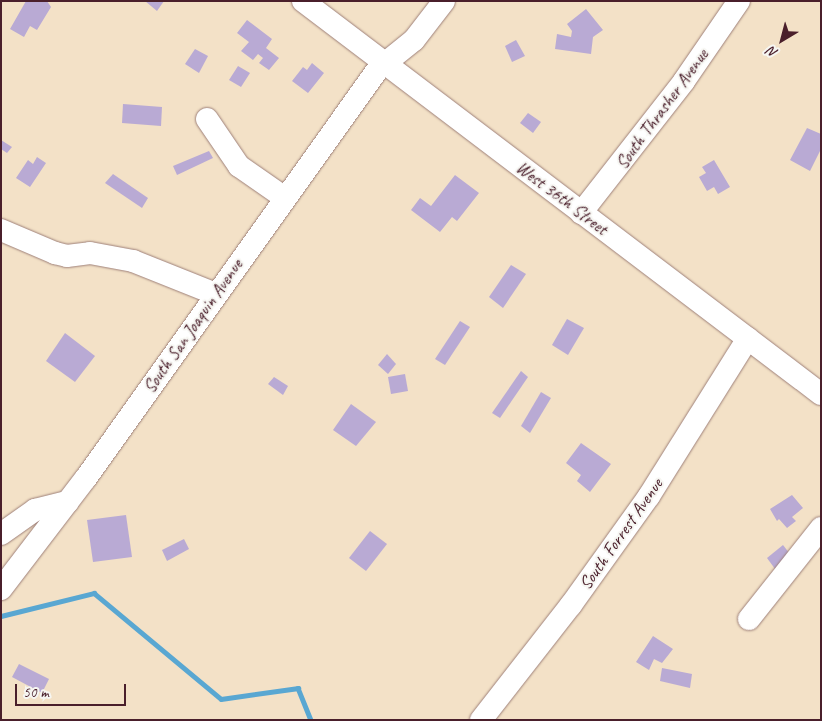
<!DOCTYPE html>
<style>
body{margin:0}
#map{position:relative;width:822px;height:721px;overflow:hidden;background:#f3e1c7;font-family:Caveat,sans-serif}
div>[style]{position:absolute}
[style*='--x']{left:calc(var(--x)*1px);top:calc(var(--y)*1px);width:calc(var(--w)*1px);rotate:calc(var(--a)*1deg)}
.stream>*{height:4.5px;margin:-2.25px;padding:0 2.25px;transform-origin:2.25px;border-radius:2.25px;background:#59a7d2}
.building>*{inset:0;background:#b9aad4}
.roads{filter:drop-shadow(0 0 1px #9e8079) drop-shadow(0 0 1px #9e8079)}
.minor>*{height:22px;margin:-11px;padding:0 11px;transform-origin:11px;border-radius:11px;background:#fff}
span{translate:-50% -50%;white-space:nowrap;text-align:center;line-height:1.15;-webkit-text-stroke:4px #f6f6f2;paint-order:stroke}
.street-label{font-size:18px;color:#4a1f2b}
.frame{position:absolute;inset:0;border:2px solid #4a1f2b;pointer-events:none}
.north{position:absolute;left:757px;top:15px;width:50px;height:50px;-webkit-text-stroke:4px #f6f6f2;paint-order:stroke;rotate:217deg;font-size:14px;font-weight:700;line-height:20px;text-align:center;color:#4a1f2b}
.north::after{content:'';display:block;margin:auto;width:18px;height:22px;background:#4a1f2b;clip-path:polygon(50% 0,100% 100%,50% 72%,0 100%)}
.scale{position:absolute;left:15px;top:684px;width:111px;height:22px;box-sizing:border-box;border:2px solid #4a1f2b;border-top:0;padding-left:6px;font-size:15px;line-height:18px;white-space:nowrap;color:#4a1f2b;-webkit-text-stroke:4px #f6f6f2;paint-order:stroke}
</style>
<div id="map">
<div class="stream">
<div style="--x:1;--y:616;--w:96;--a:-13.9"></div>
<div style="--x:94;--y:593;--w:165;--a:39.8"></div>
<div style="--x:221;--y:699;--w:78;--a:-8.1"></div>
<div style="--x:298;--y:688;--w:35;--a:68"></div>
</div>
<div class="building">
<div style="clip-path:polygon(26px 1px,47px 1px,51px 7px,37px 30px,30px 26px,24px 37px,10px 29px)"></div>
<div style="clip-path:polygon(145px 1px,164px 1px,157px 11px)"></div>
<div style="clip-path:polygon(586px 9px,603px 30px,593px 37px,591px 54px,555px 49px,557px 34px,571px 37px,572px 31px,567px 24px)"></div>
<div style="clip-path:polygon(247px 20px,272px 39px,266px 48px,279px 58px,269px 70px,259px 63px,263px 58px,258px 54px,253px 60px,241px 51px,249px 42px,237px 33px)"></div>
<div style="clip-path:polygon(516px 40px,525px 56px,512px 62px,505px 46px)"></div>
<div style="clip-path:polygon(195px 49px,208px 56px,199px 73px,185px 64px)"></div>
<div style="clip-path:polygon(312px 63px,324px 73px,308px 93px,292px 81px,303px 67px,307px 70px)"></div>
<div style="clip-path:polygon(238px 66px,250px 73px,241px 87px,229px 80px)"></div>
<div style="clip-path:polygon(123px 104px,162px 107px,161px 126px,122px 123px)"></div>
<div style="clip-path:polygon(528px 113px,541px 122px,533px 133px,520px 123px)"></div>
<div style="clip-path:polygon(807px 128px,821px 134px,821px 149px,810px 171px,790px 160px)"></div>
<div style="clip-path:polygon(1px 140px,12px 147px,7px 153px,1px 149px)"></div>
<div style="clip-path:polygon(209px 151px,213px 158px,177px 175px,173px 166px)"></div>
<div style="clip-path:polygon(37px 157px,46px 163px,30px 187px,16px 178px,28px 160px,33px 164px)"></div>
<div style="clip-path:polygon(714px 160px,730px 187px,718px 194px,714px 187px,707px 191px,699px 177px,706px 173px,702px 167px)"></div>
<div style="clip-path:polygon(113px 174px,148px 198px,142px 208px,105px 183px)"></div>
<div style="clip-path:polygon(455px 175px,479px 193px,457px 221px,452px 217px,440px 232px,411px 210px,420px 198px,431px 206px)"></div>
<div style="clip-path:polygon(511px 265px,526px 274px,503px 308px,489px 297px)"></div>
<div style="clip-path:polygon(567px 319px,584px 328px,568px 355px,552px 345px)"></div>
<div style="clip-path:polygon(460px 321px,470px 327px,445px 365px,435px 359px)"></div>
<div style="clip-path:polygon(65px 333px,95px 356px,75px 382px,46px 361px)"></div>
<div style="clip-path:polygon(387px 354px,396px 364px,388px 374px,378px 365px)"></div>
<div style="clip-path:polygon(521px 371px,528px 377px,500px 418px,492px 413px)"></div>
<div style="clip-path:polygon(405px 374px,408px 391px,391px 394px,388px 377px)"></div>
<div style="clip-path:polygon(274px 377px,288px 386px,283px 395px,268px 384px)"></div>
<div style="clip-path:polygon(541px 392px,551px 398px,530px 433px,521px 426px)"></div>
<div style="clip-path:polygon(351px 404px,376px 422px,356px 446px,333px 430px)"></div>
<div style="clip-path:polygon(581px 443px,611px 464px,590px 492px,577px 481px,581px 475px,566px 463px)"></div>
<div style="clip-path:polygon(792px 495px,803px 508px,792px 517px,796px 521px,787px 528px,779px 519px,777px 521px,770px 509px)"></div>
<div style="clip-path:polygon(126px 515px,132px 557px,93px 562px,87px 520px)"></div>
<div style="clip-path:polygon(370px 531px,387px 544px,366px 571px,349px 558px)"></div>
<div style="clip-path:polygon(184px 539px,189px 549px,167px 561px,162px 550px)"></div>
<div style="clip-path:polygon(783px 545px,793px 558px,778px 573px,767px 558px)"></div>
<div style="clip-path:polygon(653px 636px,673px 649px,662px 663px,654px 659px,649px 670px,636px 662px)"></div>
<div style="clip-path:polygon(19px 664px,49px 679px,42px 693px,12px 677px)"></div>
<div style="clip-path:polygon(662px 668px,692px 674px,690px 688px,660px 681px)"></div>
</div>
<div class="roads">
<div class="minor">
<div style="--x:303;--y:1;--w:650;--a:37.19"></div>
<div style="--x:207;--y:119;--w:57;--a:55.8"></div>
<div style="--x:239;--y:166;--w:56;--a:34.8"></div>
<div style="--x:581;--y:213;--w:167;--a:-52"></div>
<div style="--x:684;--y:81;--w:97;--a:-55.5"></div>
<div style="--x:1;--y:230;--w:59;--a:23.1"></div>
<div style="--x:55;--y:253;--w:12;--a:14"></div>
<div style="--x:67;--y:256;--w:23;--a:-7"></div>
<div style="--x:90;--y:253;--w:44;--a:10.5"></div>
<div style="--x:133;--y:261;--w:89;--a:21.7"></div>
<div style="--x:1;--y:534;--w:42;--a:-35.2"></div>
<div style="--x:35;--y:510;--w:34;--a:-14"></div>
<div style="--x:1;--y:589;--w:140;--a:-52.6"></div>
<div style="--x:86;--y:478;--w:503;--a:-54.48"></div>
<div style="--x:378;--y:69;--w:46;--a:-38.9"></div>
<div style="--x:414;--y:40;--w:49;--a:-52.4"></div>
<div style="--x:749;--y:619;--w:116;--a:-51.6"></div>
<div style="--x:481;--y:720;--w:146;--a:-52"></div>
<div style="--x:571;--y:605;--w:134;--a:-54.4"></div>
<div style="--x:649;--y:496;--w:186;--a:-57.9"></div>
</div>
</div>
<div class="street-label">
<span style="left:662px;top:109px;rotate:-54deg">South Thrasher Avenue</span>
<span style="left:562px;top:198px;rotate:37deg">West 36th Street</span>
<span style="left:193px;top:326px;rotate:-55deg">South San Joaquin Avenue</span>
<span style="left:621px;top:534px;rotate:-55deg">South Forrest Avenue</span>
</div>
<div class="frame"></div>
<div class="north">N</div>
<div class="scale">50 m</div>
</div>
